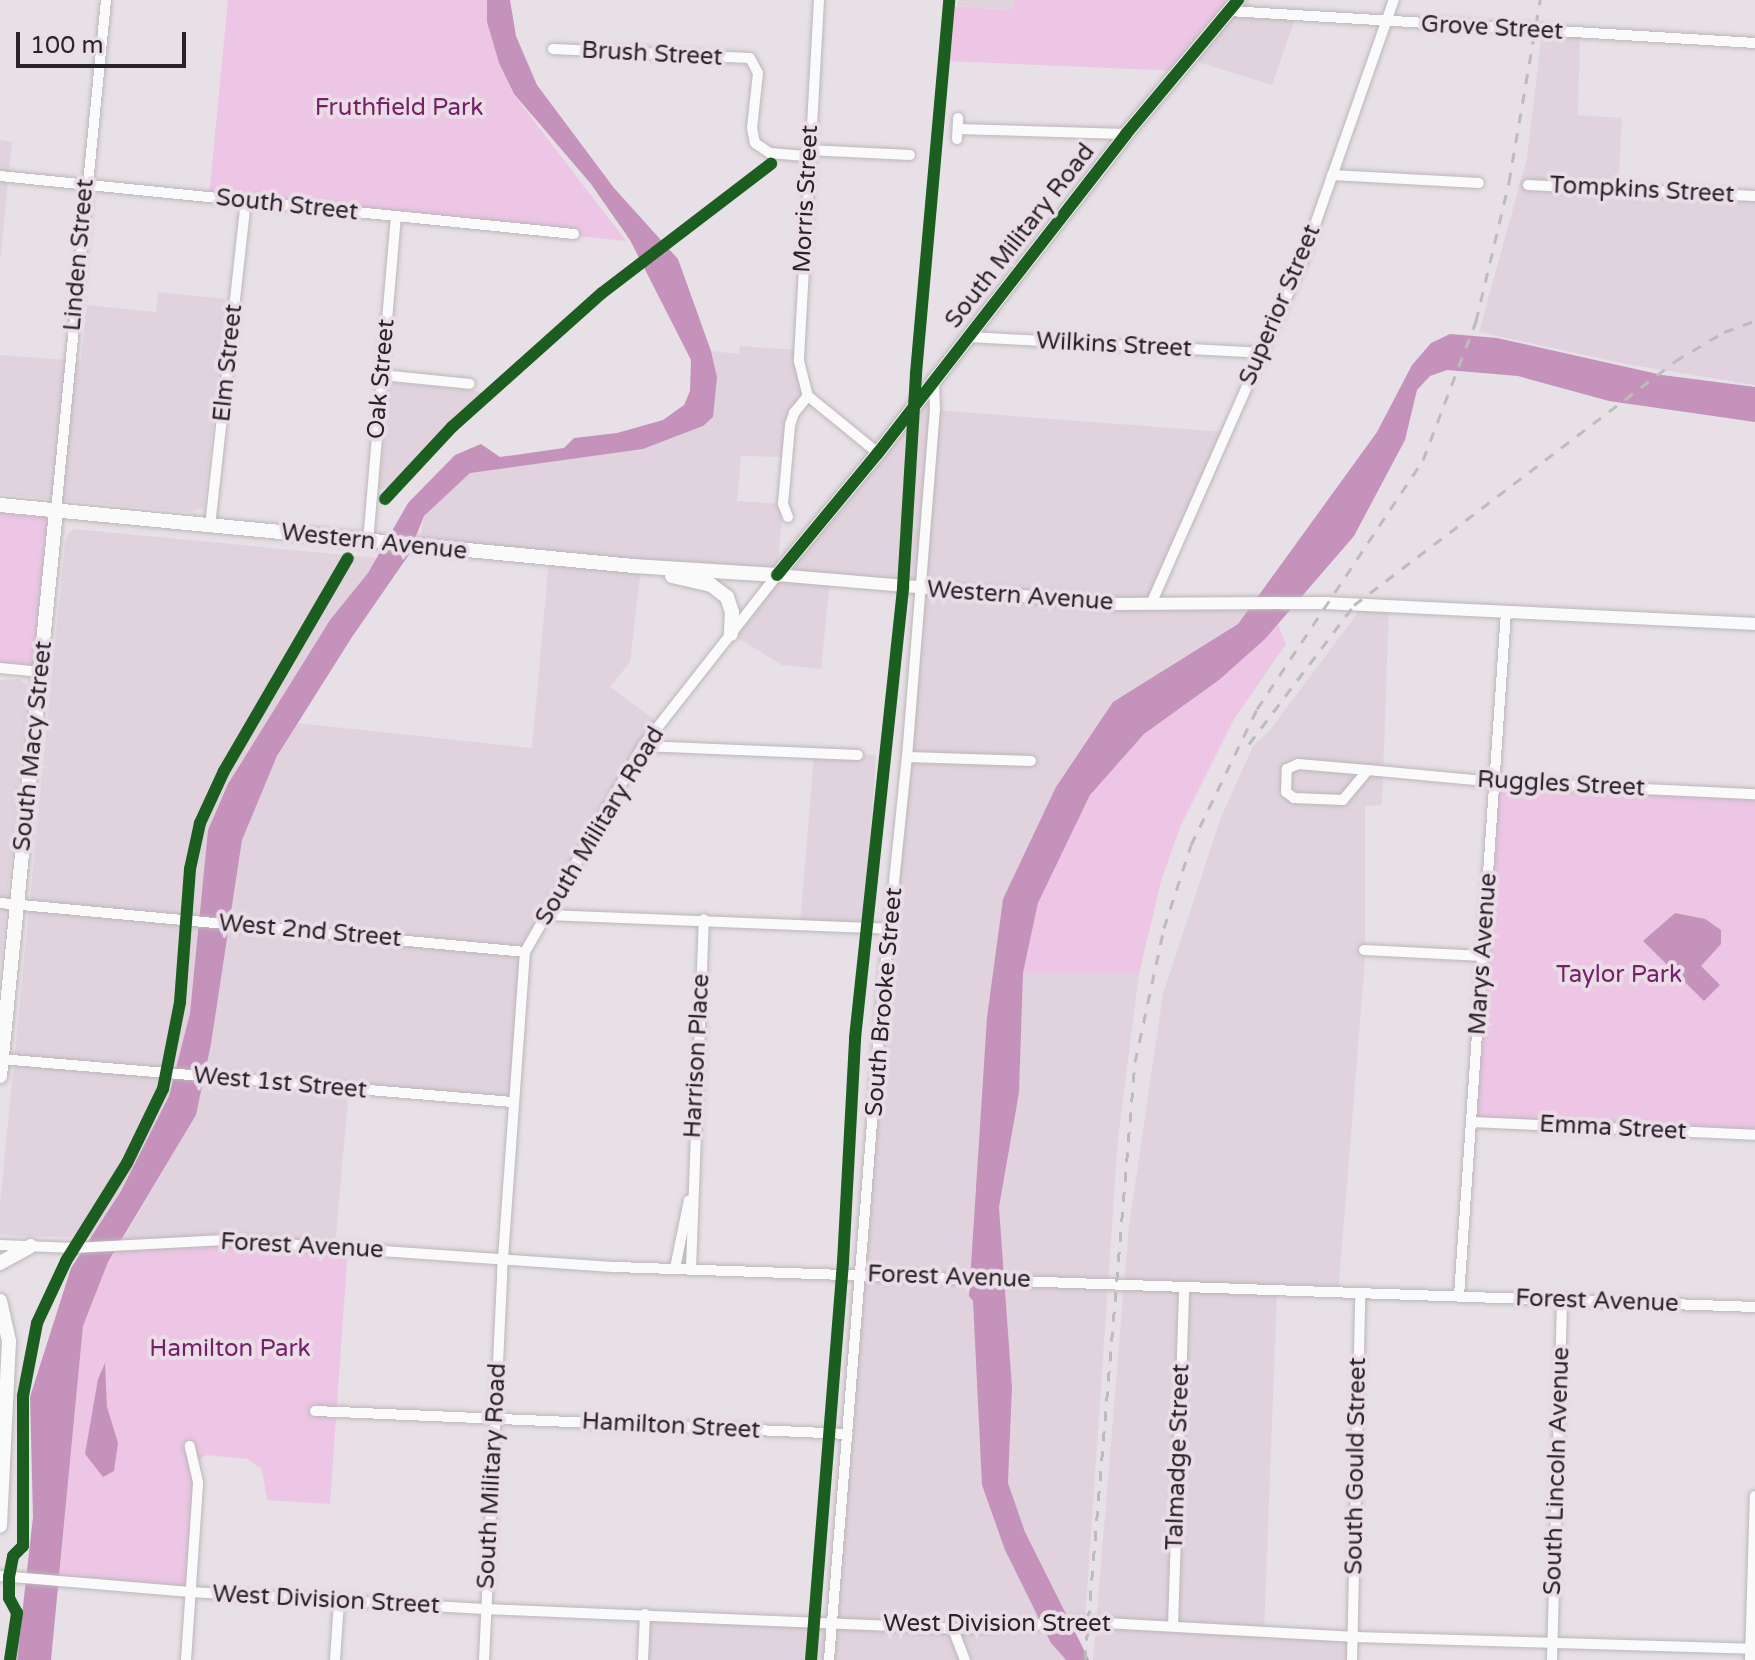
<!DOCTYPE html>
<style>
body{margin:0}
#map{position:relative;width:1755px;height:1660px;overflow:hidden;background:#e7e0e6;font-family:"Varela Round",sans-serif}
div>[style]{position:absolute}
[style*='--x']{left:calc(var(--x)*1px);top:calc(var(--y)*1px);width:calc(var(--w)*1px);rotate:calc(var(--a)*1deg)}
.built>*{inset:0;background:#e1d3de}
.green>*{inset:0;background:#ecc6e4}
.water>*{inset:0;background:#c592bb}
.roads{filter:drop-shadow(0 0 2px #bbb6ba) drop-shadow(0 0 2px #bbb6ba)}
.minor>*{height:10px;margin:-5px;padding:0 5px;transform-origin:5px;border-radius:5px;background:#fbfafb}
.tertiary>*{height:12px;margin:-6px;padding:0 6px;transform-origin:6px;border-radius:6px;background:#fbfafb}
.secondary>*{height:14px;margin:-7px;padding:0 7px;transform-origin:7px;border-radius:7px;background:#fbfafb}
.rail>*{height:3px;margin-top:-1.5px;transform-origin:0;background:repeating-linear-gradient(90deg,#bdbbbd 0 10px,transparent 0 20px)}
.cycleway>*{height:12px;margin:-6px;padding:0 6px;transform-origin:6px;border-radius:6px;background:#1b5e20}
span{translate:-50% -50%;white-space:nowrap;text-align:center;line-height:1.15;-webkit-text-stroke:8px #eadde7;paint-order:stroke}
.street-label{font-size:24px;color:#292428}
.park-label{font-size:24px;color:#752167}
.scale{position:absolute;left:16px;top:32px;width:170px;height:36px;box-sizing:border-box;border:4px solid #292428;border-top:0;padding-left:10px;font-size:24px;line-height:28px;white-space:nowrap;color:#292428;-webkit-text-stroke:6px #eadde7;paint-order:stroke}
</style>
<div id="map">
<div class="built">
<div style="clip-path:polygon(958px 0,1014px 0,1013px 10px,957px 6px)"></div>
<div style="clip-path:polygon(1229px 11px,1296px 16px,1272px 85px,1191px 60px)"></div>
<div style="clip-path:polygon(1542px 31px,1580px 33px,1578px 115px,1622px 118px,1618px 188px,1755px 196px,1755px 385px,1632px 365px,1479px 332px,1527px 158px)"></div>
<div style="clip-path:polygon(0 140px,12px 142px,0 261px)"></div>
<div style="clip-path:polygon(158px 292px,226px 299px,204px 508px,187px 512px,0 494px,0 355px,81px 361px,87px 305px,156px 312px)"></div>
<div style="clip-path:polygon(740px 346px,798px 350px,808px 396px,794px 413px,786px 457px,741px 456px,737px 501px,783px 504px,777px 573px,934px 383px,935px 410px,1225px 432px,1152px 603px,1255px 602px,1238px 624px,1113px 702px,1003px 899px,987px 1017px,969px 1295px,973px 1301px,980px 1412px,1051px 1643px,1066px 1660px,643px 1660px,645px 1614px,833px 1622px,919px 588px,830px 580px,821px 669px,782px 665px,731px 634px,776px 576px,641px 568px,630px 662px,610px 687px,660px 724px,525px 952px,512px 1102px,349px 1088px,335px 1247px,119px 1246px,196px 1115px,211px 1044px,242px 840px,277px 757px,297px 723px,532px 748px,549px 559px,419px 546px,424px 516px,470px 472px,643px 449px,703px 426px,717px 377px,711px 351px,739px 354px)"></div>
<div style="clip-path:polygon(394px 382px,482px 392px,392px 486px,379px 490px,389px 388px)"></div>
<div style="clip-path:polygon(74px 529px,378px 558px,208px 830px,190px 1013px,169px 1096px,121px 1191px,92px 1237px,17px 1236px,0 1234px,0 1204px,65px 543px,68px 533px)"></div>
<div style="clip-path:polygon(1363px 606px,1389px 607px,1382px 805px,1365px 806px,1365px 961px,1338px 1294px,1277px 1292px,1264px 1631px,1352px 1637px,1352px 1660px,1093px 1660px,1129px 1226px,1163px 994px,1221px 817px,1253px 746px,1270px 730px)"></div>
<div style="clip-path:polygon(19px 679px,28px 686px,0 968px,0 680px)"></div>
<div style="clip-path:polygon(814px 753px,876px 755px,864px 927px,800px 924px)"></div>
<div style="clip-path:polygon(1023px 973px,1139px 974px,1118px 1138px,1085px 1622px,1070px 1622px,1025px 1532px,1008px 1483px,1012px 1387px,999px 1207px,1019px 1093px)"></div>
</div>
<div class="green">
<div style="clip-path:polygon(228px 0,487px 0,487px 22px,499px 63px,514px 95px,626px 241px,209px 197px)"></div>
<div style="clip-path:polygon(1014px 0,1238px 0,1182px 71px,944px 61px,948px 6px,1012px 10px)"></div>
<div style="clip-path:polygon(0 505px,56px 511px,41px 672px,0 668px)"></div>
<div style="clip-path:polygon(1278px 625px,1286px 644px,1234px 719px,1180px 827px,1161px 881px,1139px 974px,1023px 973px,1038px 903px,1090px 795px,1144px 734px,1219px 680px)"></div>
<div style="clip-path:polygon(1496px 782px,1755px 794px,1755px 1135px,1471px 1122px)"></div>
<div style="clip-path:polygon(206px 1240px,348px 1247px,330px 1504px,267px 1500px,262px 1469px,247px 1459px,206px 1455px,194px 1464px,190px 1592px,59px 1581px,83px 1326px,108px 1262px,119px 1246px)"></div>
</div>
<div class="water">
<div style="clip-path:polygon(487px 0,510px 0,516px 36px,537px 85px,614px 188px,678px 259px,711px 351px,717px 377px,713px 417px,703px 426px,643px 449px,470px 473px,424px 516px,408px 556px,352px 637px,277px 756px,242px 840px,211px 1044px,196px 1115px,108px 1262px,83px 1326px,51px 1660px,17px 1660px,33px 1517px,30px 1397px,71px 1268px,121px 1191px,169px 1096px,190px 1013px,208px 830px,228px 784px,330px 620px,368px 573px,408px 503px,455px 455px,481px 444px,500px 457px,564px 448px,574px 438px,617px 433px,663px 420px,684px 405px,690px 391px,691px 360px,630px 240px,591px 184px,514px 94px,499px 63px,487px 22px)"></div>
<div style="clip-path:polygon(1450px 334px,1497px 338px,1662px 375px,1755px 387px,1755px 422px,1609px 401px,1518px 376px,1447px 370px,1430px 376px,1417px 390px,1405px 440px,1354px 536px,1265px 639px,1219px 680px,1144px 734px,1090px 795px,1038px 903px,1023px 973px,1019px 1093px,999px 1207px,1012px 1387px,1008px 1483px,1025px 1532px,1089px 1660px,1066px 1660px,1051px 1643px,1005px 1550px,982px 1485px,973px 1301px,969px 1296px,987px 1017px,1003px 899px,1056px 787px,1113px 702px,1238px 624px,1377px 432px,1412px 365px,1431px 343px)"></div>
<div style="clip-path:polygon(1675px 913px,1705px 919px,1721px 930px,1721px 944px,1701px 966px,1720px 985px,1704px 1001px,1643px 941px)"></div>
<div style="clip-path:polygon(105px 1363px,107px 1407px,118px 1443px,114px 1471px,103px 1477px,85px 1454px,98px 1379px)"></div>
</div>
<div class="roads">
<div class="minor">
<div style="--x:819;--y:0;--w:362;--a:93.2"></div>
<div style="--x:799;--y:361;--w:36;--a:76"></div>
<div style="--x:808;--y:396;--w:90;--a:39.2"></div>
<div style="--x:1229;--y:11;--w:527;--a:3.48"></div>
<div style="--x:553;--y:49;--w:197;--a:2.6"></div>
<div style="--x:750;--y:58;--w:17;--a:62"></div>
<div style="--x:758;--y:73;--w:55;--a:96.2"></div>
<div style="--x:752;--y:128;--w:15;--a:79"></div>
<div style="--x:755;--y:143;--w:18;--a:34"></div>
<div style="--x:770;--y:153;--w:38;--a:5"></div>
<div style="--x:958;--y:129;--w:168;--a:1.7"></div>
<div style="--x:957;--y:139;--w:21;--a:-87"></div>
<div style="--x:808;--y:150;--w:102;--a:2.8"></div>
<div style="--x:1332;--y:175;--w:147;--a:3.1"></div>
<div style="--x:0;--y:176;--w:577;--a:5.77"></div>
<div style="--x:1528;--y:185;--w:227;--a:2.8"></div>
<div style="--x:969;--y:337;--w:291;--a:3.1"></div>
<div style="--x:382;--y:375;--w:88;--a:5.8"></div>
<div style="--x:56;--y:511;--w:513;--a:-84.41"></div>
<div style="--x:788;--y:517;--w:14;--a:-111"></div>
<div style="--x:783;--y:504;--w:79;--a:-84.9"></div>
<div style="--x:790;--y:425;--w:13;--a:-72"></div>
<div style="--x:794;--y:413;--w:22;--a:-51"></div>
<div style="--x:210;--y:526;--w:327;--a:-83.7"></div>
<div style="--x:368;--y:542;--w:326;--a:-85.1"></div>
<div style="--x:1151;--y:604;--w:374;--a:-66.2"></div>
<div style="--x:1302;--y:262;--w:278;--a:-70.7"></div>
<div style="--x:0;--y:668;--w:41;--a:5.6"></div>
<div style="--x:643;--y:746;--w:215;--a:2.4"></div>
<div style="--x:907;--y:757;--w:124;--a:1.8"></div>
<div style="--x:1368;--y:770;--w:39;--a:130"></div>
<div style="--x:1343;--y:800;--w:49;--a:-177.7"></div>
<div style="--x:1294;--y:798;--w:10;--a:-143"></div>
<div style="--x:1286;--y:792;--w:23;--a:-88"></div>
<div style="--x:1287;--y:769;--w:12;--a:-24"></div>
<div style="--x:1298;--y:764;--w:70;--a:4.9"></div>
<div style="--x:1368;--y:770;--w:129;--a:5.4"></div>
<div style="--x:1496;--y:782;--w:259;--a:2.7"></div>
<div style="--x:0;--y:903;--w:527;--a:5.33"></div>
<div style="--x:547;--y:915;--w:343;--a:2.3"></div>
<div style="--x:1364;--y:950;--w:119;--a:2.9"></div>
<div style="--x:0;--y:1059;--w:514;--a:4.8"></div>
<div style="--x:1471;--y:1122;--w:284;--a:2.6"></div>
<div style="--x:0;--y:1245;--w:74;--a:2.3"></div>
<div style="--x:74;--y:1248;--w:151;--a:-3"></div>
<div style="--x:225;--y:1240;--w:392;--a:4"></div>
<div style="--x:616;--y:1267;--w:1140;--a:2.01"></div>
<div style="--x:675;--y:1268;--w:69;--a:-78.4"></div>
<div style="--x:691;--y:1269;--w:350;--a:-87.9"></div>
<div style="--x:1459;--y:1296;--w:686;--a:-86.07"></div>
<div style="--x:315;--y:1411;--w:533;--a:2.47"></div>
<div style="--x:0;--y:1576;--w:191;--a:4.8"></div>
<div style="--x:190;--y:1592;--w:295;--a:3.3"></div>
<div style="--x:485;--y:1609;--w:468;--a:2.4"></div>
<div style="--x:953;--y:1629;--w:134;--a:-3"></div>
<div style="--x:1087;--y:1622;--w:265;--a:3.2"></div>
<div style="--x:1352;--y:1637;--w:403;--a:1.7"></div>
<div style="--x:1173;--y:1626;--w:339;--a:-88.1"></div>
<div style="--x:953;--y:1629;--w:33;--a:69"></div>
<div style="--x:186;--y:1660;--w:178;--a:-86.1"></div>
<div style="--x:198;--y:1482;--w:37;--a:-103"></div>
<div style="--x:335;--y:1660;--w:59;--a:-86.1"></div>
<div style="--x:484;--y:1660;--w:388;--a:-87.3"></div>
<div style="--x:502;--y:1272;--w:321;--a:-85.9"></div>
<div style="--x:525;--y:952;--w:237;--a:-60.2"></div>
<div style="--x:643;--y:746;--w:217;--a:-51.9"></div>
<div style="--x:643;--y:1660;--w:46;--a:-87.5"></div>
<div style="--x:829;--y:1660;--w:664;--a:-85.42"></div>
<div style="--x:882;--y:998;--w:242;--a:-84.1"></div>
<div style="--x:907;--y:757;--w:348;--a:-85.4"></div>
<div style="--x:935;--y:410;--w:27;--a:-92"></div>
<div style="--x:1352;--y:1660;--w:366;--a:-88.7"></div>
<div style="--x:1552;--y:1660;--w:360;--a:-88.4"></div>
<div style="--x:1750;--y:1660;--w:164;--a:-88.3"></div>
</div>
<div class="tertiary">
<div style="--x:777;--y:575;--w:337;--a:4.9"></div>
<div style="--x:1113;--y:604;--w:213;--a:-0.3"></div>
<div style="--x:1326;--y:603;--w:430;--a:2.8"></div>
</div>
<div class="secondary">
<div style="--x:0;--y:505;--w:636;--a:5.5"></div>
<div style="--x:633;--y:566;--w:144;--a:3.6"></div>
<div style="--x:777;--y:575;--w:158;--a:-50.4"></div>
<div style="--x:878;--y:453;--w:404;--a:-52.1"></div>
<div style="--x:1126;--y:134;--w:175;--a:-50.1"></div>
<div style="--x:672;--y:576;--w:40;--a:13"></div>
<div style="--x:711;--y:585;--w:20;--a:37"></div>
<div style="--x:727;--y:597;--w:16;--a:72"></div>
<div style="--x:732;--y:612;--w:22;--a:93"></div>
<div style="--x:0;--y:1076;--w:568;--a:-84.34"></div>
<div style="--x:0;--y:1263;--w:35;--a:-29"></div>
<div style="--x:0;--y:1301;--w:41;--a:77.3"></div>
<div style="--x:9;--y:1341;--w:185;--a:92.8"></div>
</div>
</div>
<div class="rail">
<div style="--x:1249;--y:744;--w:174;--a:-52.9"></div>
<div style="--x:1354;--y:605;--w:403;--a:-37.2"></div>
<div style="--x:1675;--y:361;--w:57;--a:-30.6"></div>
<div style="--x:1724;--y:332;--w:33;--a:-20"></div>
<div style="--x:1085;--y:1660;--w:600;--a:-85.22"></div>
<div style="--x:1135;--y:1062;--w:137;--a:-77.8"></div>
<div style="--x:1164;--y:928;--w:87;--a:-72"></div>
<div style="--x:1191;--y:845;--w:151;--a:-64.1"></div>
<div style="--x:1257;--y:709;--w:299;--a:-56.3"></div>
<div style="--x:1423;--y:460;--w:149;--a:-69.1"></div>
<div style="--x:1476;--y:321;--w:143;--a:-76.6"></div>
<div style="--x:1509;--y:182;--w:185;--a:-80.3"></div>
</div>
<div class="cycleway">
<div style="--x:385;--y:499;--w:98;--a:-47.1"></div>
<div style="--x:452;--y:427;--w:201;--a:-41.8"></div>
<div style="--x:602;--y:293;--w:213;--a:-37.4"></div>
<div style="--x:777;--y:575;--w:158;--a:-50.4"></div>
<div style="--x:878;--y:453;--w:404;--a:-52.1"></div>
<div style="--x:1126;--y:134;--w:175;--a:-50.1"></div>
<div style="--x:10;--y:1660;--w:48;--a:-81.5"></div>
<div style="--x:17;--y:1613;--w:17;--a:-118"></div>
<div style="--x:9;--y:1598;--w:21;--a:-90"></div>
<div style="--x:9;--y:1577;--w:21;--a:-79"></div>
<div style="--x:13;--y:1556;--w:14;--a:-45"></div>
<div style="--x:23;--y:1546;--w:150;--a:-90"></div>
<div style="--x:23;--y:1396;--w:74;--a:-79.1"></div>
<div style="--x:37;--y:1323;--w:68;--a:-64.9"></div>
<div style="--x:66;--y:1261;--w:115;--a:-58.1"></div>
<div style="--x:127;--y:1163;--w:82;--a:-64.1"></div>
<div style="--x:163;--y:1089;--w:89;--a:-78.9"></div>
<div style="--x:180;--y:1002;--w:133;--a:-85.7"></div>
<div style="--x:190;--y:869;--w:47;--a:-77.7"></div>
<div style="--x:200;--y:823;--w:57;--a:-65.2"></div>
<div style="--x:224;--y:771;--w:246;--a:-59.8"></div>
<div style="--x:811;--y:1660;--w:399;--a:-85.4"></div>
<div style="--x:843;--y:1262;--w:224;--a:-86.9"></div>
<div style="--x:855;--y:1038;--w:454;--a:-83.9"></div>
<div style="--x:903;--y:587;--w:214;--a:-86.5"></div>
<div style="--x:916;--y:373;--w:374;--a:-84.9"></div>
</div>
<div class="street-label">
<span style="left:1492px;top:28px;rotate:3deg">Grove Street</span>
<span style="left:652px;top:54px;rotate:3deg">Brush Street</span>
<span style="left:1642px;top:190px;rotate:3deg">Tompkins Street</span>
<span style="left:806px;top:199px;rotate:-87deg">Morris Street</span>
<span style="left:287px;top:205px;rotate:6deg">South Street</span>
<span style="left:1020px;top:236px;rotate:-52deg">South Military Road</span>
<span style="left:79px;top:255px;rotate:-85deg">Linden Street</span>
<span style="left:1280px;top:305px;rotate:-67deg">Superior Street</span>
<span style="left:1114px;top:345px;rotate:3deg">Wilkins Street</span>
<span style="left:228px;top:363px;rotate:-84deg">Elm Street</span>
<span style="left:381px;top:379px;rotate:-85deg">Oak Street</span>
<span style="left:374px;top:542px;rotate:6deg">Western Avenue</span>
<span style="left:1020px;top:596px;rotate:4deg">Western Avenue</span>
<span style="left:33px;top:746px;rotate:-84deg">South Macy Street</span>
<span style="left:1561px;top:784px;rotate:3deg">Ruggles Street</span>
<span style="left:600px;top:826px;rotate:-59deg">South Military Road</span>
<span style="left:310px;top:931px;rotate:5deg">West 2nd Street</span>
<span style="left:1483px;top:954px;rotate:-86deg">Marys Avenue</span>
<span style="left:884px;top:1002px;rotate:-85deg">South Brooke Street</span>
<span style="left:697px;top:1056px;rotate:-87deg">Harrison Place</span>
<span style="left:280px;top:1083px;rotate:5deg">West 1st Street</span>
<span style="left:1613px;top:1128px;rotate:3deg">Emma Street</span>
<span style="left:302px;top:1246px;rotate:3deg">Forest Avenue</span>
<span style="left:949px;top:1277px;rotate:2deg">Forest Avenue</span>
<span style="left:1597px;top:1301px;rotate:2deg">Forest Avenue</span>
<span style="left:671px;top:1426px;rotate:3deg">Hamilton Street</span>
<span style="left:1178px;top:1457px;rotate:-88deg">Talmadge Street</span>
<span style="left:1356px;top:1466px;rotate:-89deg">South Gould Street</span>
<span style="left:1557px;top:1471px;rotate:-88deg">South Lincoln Avenue</span>
<span style="left:492px;top:1476px;rotate:-87deg">South Military Road</span>
<span style="left:326px;top:1600px;rotate:3deg">West Division Street</span>
<span style="left:997px;top:1624px">West Division Street</span>
</div>
<div class="park-label">
<span style="left:399px;top:108px">Fruthfield Park</span>
<span style="left:1619px;top:975px">Taylor Park</span>
<span style="left:230px;top:1349px">Hamilton Park</span>
</div>
<div class="scale">100 m</div>
</div>
